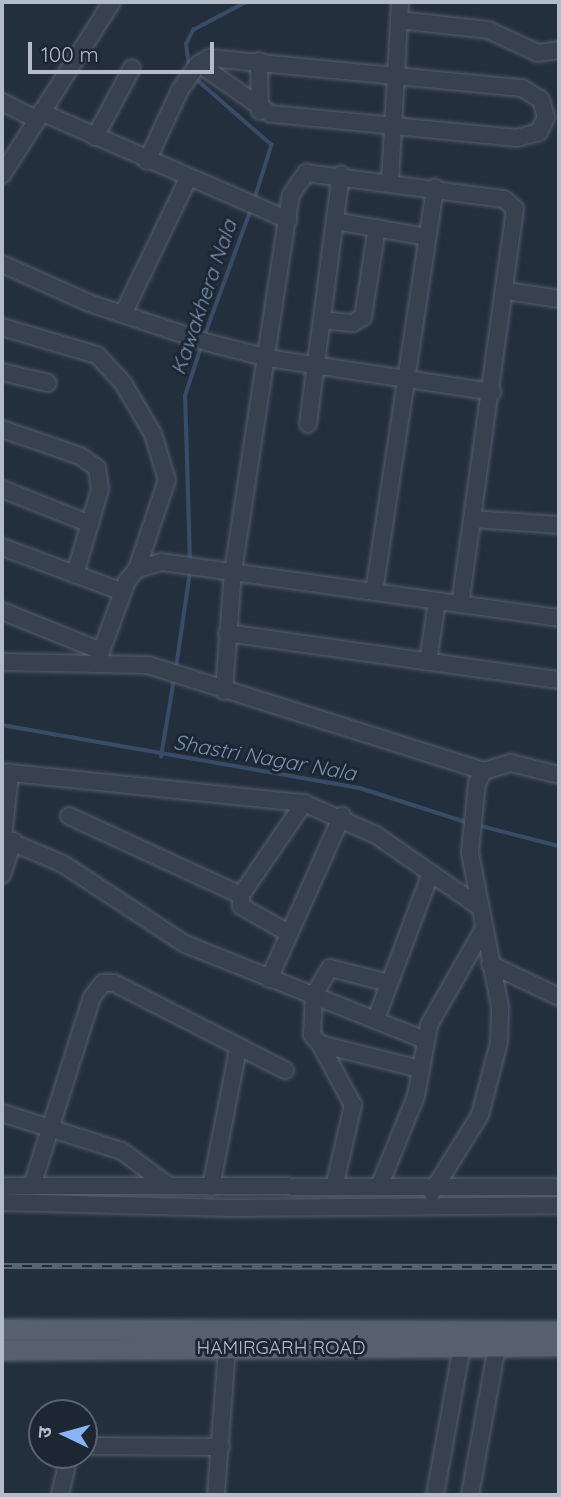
<!DOCTYPE html>
<meta charset="utf-8">
<style>
body{margin:0}
#map{position:relative;width:561px;height:1497px;overflow:hidden;background:#242f3e;font-family:Quicksand,"Noto Sans Devanagari",sans-serif}
div>[style]{position:absolute}
[style*='--x']{left:calc(var(--x)*1px);top:calc(var(--y)*1px);width:calc(var(--w)*1px);rotate:calc(var(--a)*1deg)}
.stream>*{height:3.5px;margin:-1.75px;padding:0 1.75px;transform-origin:1.75px;border-radius:1.75px;background:#394c67}
.roads{filter:drop-shadow(0 0 2px #565f6c) drop-shadow(0 0 2px #565f6c)}
.minor>*{height:16px;margin:-8px;padding:0 8px;transform-origin:8px;border-radius:8px;background:#38414e}
.major>*{height:19px;margin:-9.5px;padding:0 9.5px;transform-origin:9.5px;border-radius:9.5px;background:#56606e}
.rail>*{height:6px;margin-top:-3px;transform-origin:0;background:repeating-linear-gradient(90deg,#1d2633 0 10px,#5a6575 0 20px);box-sizing:border-box;border-block:2px solid #5a6575}
span{translate:-50% -50%;white-space:nowrap;text-align:center;line-height:1.15;-webkit-text-stroke:6px #1d2633;paint-order:stroke}
.street-label{font-size:19px;color:#b4bcc9}
.water-label{font-size:21px;color:#7c92b1;font-style:italic}
.frame{position:absolute;inset:0;border:4px solid #b4bcc9;pointer-events:none}
.north{position:absolute;left:28px;top:1399px;width:70px;height:70px;box-sizing:border-box;background:#1d2633;border:2px solid #59626f;border-radius:50%;rotate:275deg;font-size:19px;font-weight:700;line-height:28px;text-align:center;color:#b4bcc9}
.north::after{content:'';display:block;margin:auto;width:24px;height:32px;background:#8ab4f8;clip-path:polygon(50% 0,100% 100%,50% 72%,0 100%)}
.scale{position:absolute;left:28px;top:42px;width:186px;height:32px;box-sizing:border-box;border:4px solid #b4bcc9;border-top:0;padding-left:9px;font-size:21px;line-height:24px;white-space:nowrap;color:#b4bcc9;-webkit-text-stroke:5px #1d2633;paint-order:stroke}
</style>
<div id="map">
<div class="stream">
<div style="--x:189;--y:68;--w:24;--a:-97"></div>
<div style="--x:186;--y:44;--w:16;--a:-63"></div>
<div style="--x:193;--y:30;--w:60;--a:-27.8"></div>
<div style="--x:194;--y:77;--w:103;--a:41.1"></div>
<div style="--x:272;--y:145;--w:57;--a:107.5"></div>
<div style="--x:204;--y:337;--w:136;--a:-69.8"></div>
<div style="--x:190;--y:561;--w:165;--a:-91.7"></div>
<div style="--x:185;--y:396;--w:55;--a:-71.9"></div>
<div style="--x:176;--y:668;--w:97;--a:-81.7"></div>
<div style="--x:2;--y:725;--w:364;--a:10"></div>
<div style="--x:360;--y:788;--w:114;--a:17.8"></div>
<div style="--x:161;--y:757;--w:79;--a:-80.5"></div>
<div style="--x:477;--y:825;--w:85;--a:14.4"></div>
</div>
<div class="roads">
<div class="minor">
<div style="--x:399;--y:20;--w:90;--a:6.4"></div>
<div style="--x:488;--y:30;--w:55;--a:24.7"></div>
<div style="--x:538;--y:53;--w:21;--a:-8"></div>
<div style="--x:259;--y:61;--w:50;--a:88.9"></div>
<div style="--x:2;--y:102;--w:39;--a:27"></div>
<div style="--x:41;--y:112;--w:270;--a:23.6"></div>
<div style="--x:95;--y:137;--w:78;--a:-61.8"></div>
<div style="--x:147;--y:161;--w:78;--a:-65.1"></div>
<div style="--x:180;--y:90;--w:28;--a:-55"></div>
<div style="--x:196;--y:67;--w:4;--a:-45"></div>
<div style="--x:199;--y:64;--w:12;--a:-31"></div>
<div style="--x:209;--y:58;--w:314;--a:5.5"></div>
<div style="--x:522;--y:88;--w:22;--a:32"></div>
<div style="--x:541;--y:100;--w:18;--a:74"></div>
<div style="--x:546;--y:117;--w:17;--a:115"></div>
<div style="--x:539;--y:132;--w:23;--a:165"></div>
<div style="--x:517;--y:138;--w:247;--a:-174.4"></div>
<div style="--x:271;--y:114;--w:88;--a:-145.2"></div>
<div style="--x:2;--y:175;--w:205;--a:-57.6"></div>
<div style="--x:390;--y:182;--w:180;--a:-86.8"></div>
<div style="--x:335;--y:221;--w:93;--a:9.9"></div>
<div style="--x:2;--y:264;--w:95;--a:24.1"></div>
<div style="--x:89;--y:303;--w:126;--a:18.4"></div>
<div style="--x:209;--y:343;--w:61;--a:14.3"></div>
<div style="--x:268;--y:358;--w:227;--a:8.6"></div>
<div style="--x:507;--y:291;--w:53;--a:8.7"></div>
<div style="--x:123;--y:314;--w:150;--a:-64.3"></div>
<div style="--x:322;--y:320;--w:31;--a:6"></div>
<div style="--x:353;--y:323;--w:12;--a:-31"></div>
<div style="--x:363;--y:317;--w:90;--a:-81.1"></div>
<div style="--x:2;--y:327;--w:99;--a:16.4"></div>
<div style="--x:97;--y:355;--w:38;--a:47"></div>
<div style="--x:123;--y:383;--w:59;--a:59.5"></div>
<div style="--x:153;--y:434;--w:48;--a:73.1"></div>
<div style="--x:167;--y:480;--w:94;--a:108.6"></div>
<div style="--x:2;--y:372;--w:47;--a:13.4"></div>
<div style="--x:308;--y:424;--w:252;--a:-82.5"></div>
<div style="--x:2;--y:429;--w:83;--a:19.1"></div>
<div style="--x:80;--y:456;--w:21;--a:35"></div>
<div style="--x:97;--y:468;--w:21;--a:82"></div>
<div style="--x:100;--y:489;--w:89;--a:106.4"></div>
<div style="--x:2;--y:489;--w:95;--a:21.7"></div>
<div style="--x:473;--y:519;--w:86;--a:4"></div>
<div style="--x:2;--y:547;--w:129;--a:20.4"></div>
<div style="--x:374;--y:592;--w:409;--a:-81.4"></div>
<div style="--x:2;--y:611;--w:107;--a:22"></div>
<div style="--x:227;--y:633;--w:335;--a:8.1"></div>
<div style="--x:2;--y:662;--w:146;--a:1.2"></div>
<div style="--x:148;--y:665;--w:352;--a:17.5"></div>
<div style="--x:428;--y:662;--w:62;--a:-81.6"></div>
<div style="--x:97;--y:663;--w:87;--a:-69.9"></div>
<div style="--x:127;--y:581;--w:16;--a:-50"></div>
<div style="--x:137;--y:569;--w:25;--a:-16"></div>
<div style="--x:161;--y:562;--w:402;--a:8"></div>
<div style="--x:224;--y:691;--w:119;--a:-85.7"></div>
<div style="--x:233;--y:572;--w:381;--a:-81.3"></div>
<div style="--x:291;--y:195;--w:27;--a:-56"></div>
<div style="--x:306;--y:173;--w:200;--a:7.5"></div>
<div style="--x:504;--y:199;--w:15;--a:42"></div>
<div style="--x:515;--y:209;--w:399;--a:97.9"></div>
<div style="--x:2;--y:772;--w:304;--a:5.9"></div>
<div style="--x:304;--y:803;--w:79;--a:24"></div>
<div style="--x:376;--y:835;--w:124;--a:34.8"></div>
<div style="--x:69;--y:816;--w:189;--a:24.7"></div>
<div style="--x:241;--y:895;--w:112;--a:-55.6"></div>
<div style="--x:2;--y:838;--w:66;--a:23.1"></div>
<div style="--x:63;--y:864;--w:146;--a:33.3"></div>
<div style="--x:185;--y:944;--w:258;--a:21.8"></div>
<div style="--x:3;--y:839;--w:67;--a:-84"></div>
<div style="--x:2;--y:875;--w:36;--a:-72"></div>
<div style="--x:241;--y:895;--w:11;--a:90"></div>
<div style="--x:241;--y:906;--w:54;--a:29.9"></div>
<div style="--x:490;--y:964;--w:76;--a:25.6"></div>
<div style="--x:269;--y:979;--w:179;--a:-65.9"></div>
<div style="--x:389;--y:983;--w:61;--a:-165.7"></div>
<div style="--x:330;--y:968;--w:31;--a:121"></div>
<div style="--x:314;--y:995;--w:40;--a:92.9"></div>
<div style="--x:312;--y:1035;--w:12;--a:48"></div>
<div style="--x:320;--y:1044;--w:103;--a:14"></div>
<div style="--x:376;--y:1019;--w:156;--a:-69.4"></div>
<div style="--x:320;--y:1044;--w:69;--a:61.6"></div>
<div style="--x:353;--y:1105;--w:84;--a:103"></div>
<div style="--x:2;--y:1113;--w:126;--a:17.6"></div>
<div style="--x:122;--y:1151;--w:59;--a:36.7"></div>
<div style="--x:2;--y:1186;--w:557;--a:0.1"></div>
<div style="--x:32;--y:1186;--w:198;--a:-72.4"></div>
<div style="--x:92;--y:997;--w:18;--a:-52"></div>
<div style="--x:103;--y:983;--w:11;--a:0"></div>
<div style="--x:114;--y:983;--w:192;--a:27"></div>
<div style="--x:211;--y:1187;--w:140;--a:-78.9"></div>
<div style="--x:379;--y:1187;--w:98;--a:-67.9"></div>
<div style="--x:416;--y:1096;--w:72;--a:-79.6"></div>
<div style="--x:429;--y:1025;--w:109;--a:-60.4"></div>
<div style="--x:432;--y:1192;--w:91;--a:-58.1"></div>
<div style="--x:480;--y:1115;--w:75;--a:-75.4"></div>
<div style="--x:499;--y:1042;--w:35;--a:-88"></div>
<div style="--x:500;--y:1007;--w:158;--a:-101"></div>
<div style="--x:470;--y:852;--w:69;--a:-84.2"></div>
<div style="--x:477;--y:783;--w:14;--a:-60"></div>
<div style="--x:484;--y:771;--w:28;--a:-17"></div>
<div style="--x:511;--y:763;--w:49;--a:14"></div>
<div style="--x:2;--y:1202;--w:236;--a:1.5"></div>
<div style="--x:238;--y:1208;--w:321;--a:-0.5"></div>
<div style="--x:84;--y:1446;--w:137;--a:0.4"></div>
<div style="--x:60;--y:1495;--w:41;--a:-77.3"></div>
<div style="--x:216;--y:1495;--w:147;--a:-85.7"></div>
<div style="--x:435;--y:1495;--w:151;--a:-79.7"></div>
<div style="--x:470;--y:1495;--w:151;--a:-79.7"></div>
</div>
<div class="major">
<div style="--x:2;--y:1329;--w:557;--a:0.21"></div>
<div style="--x:2;--y:1350;--w:557;--a:-0.41"></div>
</div>
</div>
<div class="rail">
<div style="--x:2;--y:1266;--w:557;--a:0.1"></div>
</div>
<div class="street-label">
<span style="left:281px;top:1348px">HAMIRGARH ROAD</span>
</div>
<div class="water-label">
<span style="left:203px;top:297px;rotate:-71deg">Kawakhera Nala</span>
<span style="left:265px;top:757px;rotate:10deg">Shastri Nagar Nala</span>
</div>
<div class="frame"></div>
<div class="north">उ</div>
<div class="scale">100 m</div>
</div>
